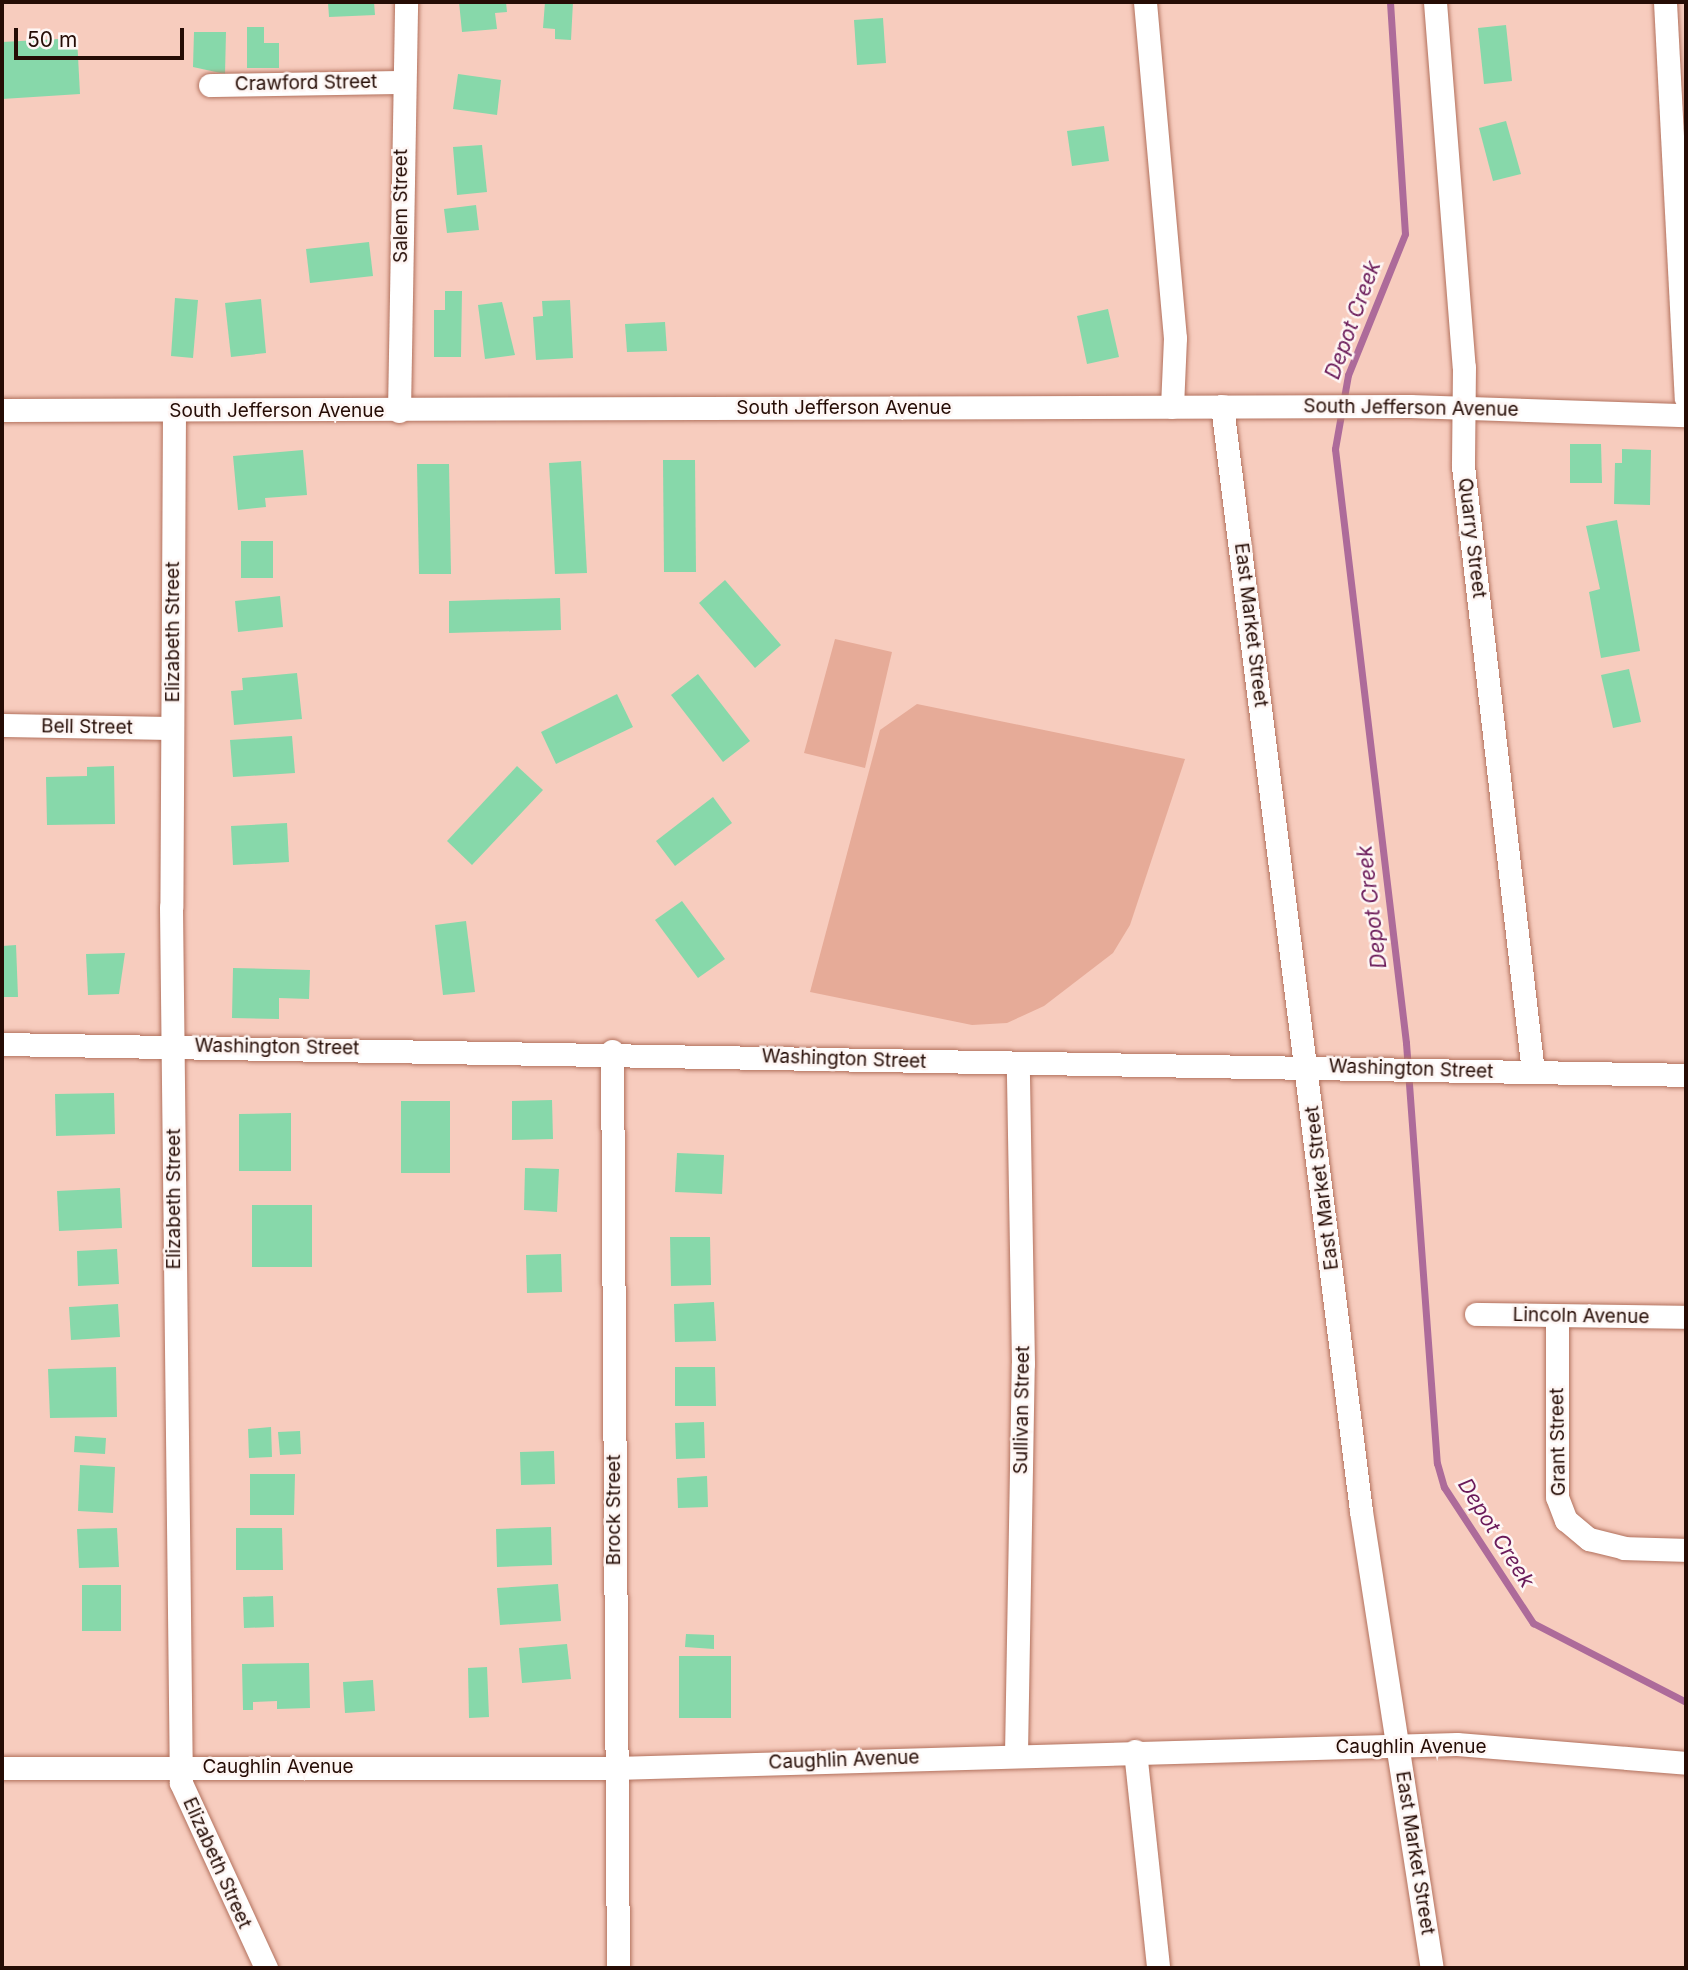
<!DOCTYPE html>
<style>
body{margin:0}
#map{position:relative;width:1688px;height:1970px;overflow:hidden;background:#f7ccbe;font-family:Inter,sans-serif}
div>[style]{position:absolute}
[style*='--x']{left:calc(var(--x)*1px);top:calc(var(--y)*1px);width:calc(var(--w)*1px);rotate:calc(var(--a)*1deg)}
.green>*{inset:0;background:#e6ab98}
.stream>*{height:7px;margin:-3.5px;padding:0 3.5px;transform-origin:3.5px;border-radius:3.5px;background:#ad6b9a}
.building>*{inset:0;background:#87d8aa}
.roads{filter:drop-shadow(0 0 2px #b2715d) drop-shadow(0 0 2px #b2715d)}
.minor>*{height:23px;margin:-11.5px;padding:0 11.5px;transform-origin:11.5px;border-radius:11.5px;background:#fff}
span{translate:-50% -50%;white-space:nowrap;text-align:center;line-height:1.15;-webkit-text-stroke:5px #fef6f4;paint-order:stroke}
.street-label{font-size:19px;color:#250c05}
.water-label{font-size:21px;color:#6a1a59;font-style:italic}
.frame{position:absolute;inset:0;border:4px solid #250c05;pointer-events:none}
.scale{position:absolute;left:14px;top:28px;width:170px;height:32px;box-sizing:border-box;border:4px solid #250c05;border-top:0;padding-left:9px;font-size:21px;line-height:24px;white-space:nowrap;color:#250c05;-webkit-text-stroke:5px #fef6f4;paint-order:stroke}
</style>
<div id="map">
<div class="green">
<div style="clip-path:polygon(835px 639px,892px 652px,865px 768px,804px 753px)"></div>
<div style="clip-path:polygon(917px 704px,1185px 759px,1130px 925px,1113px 953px,1044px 1006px,1007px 1023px,972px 1025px,810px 992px,880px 730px)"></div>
</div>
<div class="stream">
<div style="--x:1390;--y:2;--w:232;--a:86.3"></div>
<div style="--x:1405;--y:234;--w:152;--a:112"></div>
<div style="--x:1348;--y:375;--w:75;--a:100"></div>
<div style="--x:1335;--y:449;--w:598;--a:83.18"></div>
<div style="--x:1406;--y:1043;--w:421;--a:85.8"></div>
<div style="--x:1437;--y:1463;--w:25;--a:74"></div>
<div style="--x:1444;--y:1487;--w:163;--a:56.8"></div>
<div style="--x:1533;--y:1623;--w:172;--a:27.3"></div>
</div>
<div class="building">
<div style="clip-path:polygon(328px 2px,374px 2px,375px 15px,329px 17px)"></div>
<div style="clip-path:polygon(459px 2px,506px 2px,507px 12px,495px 13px,497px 29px,462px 32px)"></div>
<div style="clip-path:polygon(545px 2px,573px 2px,571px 40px,555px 39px,555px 29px,543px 28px)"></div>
<div style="clip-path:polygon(883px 18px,886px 63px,857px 65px,854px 20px)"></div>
<div style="clip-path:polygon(1506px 25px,1512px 81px,1484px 84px,1478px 28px)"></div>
<div style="clip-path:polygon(247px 27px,264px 27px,264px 43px,279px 43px,279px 68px,247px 68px)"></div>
<div style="clip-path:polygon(194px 32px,226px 32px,225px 74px,193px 67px)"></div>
<div style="clip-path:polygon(77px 38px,80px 94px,2px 99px,2px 42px)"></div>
<div style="clip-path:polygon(458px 74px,501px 80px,497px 115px,453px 109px)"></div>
<div style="clip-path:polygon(1506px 121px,1521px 174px,1493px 181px,1479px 128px)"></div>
<div style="clip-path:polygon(1104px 126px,1109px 161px,1072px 166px,1067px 131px)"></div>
<div style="clip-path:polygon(482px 145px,487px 192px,457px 195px,453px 147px)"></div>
<div style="clip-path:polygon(476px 205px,479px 230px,447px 233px,444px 209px)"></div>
<div style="clip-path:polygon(369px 242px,373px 276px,310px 283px,306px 249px)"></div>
<div style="clip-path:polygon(445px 291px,462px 291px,461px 357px,434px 357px,434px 310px,445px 310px)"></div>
<div style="clip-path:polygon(175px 298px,198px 300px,193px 358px,171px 356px)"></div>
<div style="clip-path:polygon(261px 299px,266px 353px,231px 357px,225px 303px)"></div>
<div style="clip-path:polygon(570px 300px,573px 358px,536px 360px,533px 317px,543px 316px,542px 301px)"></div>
<div style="clip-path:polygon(502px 302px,515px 355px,485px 359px,478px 305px)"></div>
<div style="clip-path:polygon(1108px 309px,1119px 357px,1087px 364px,1077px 316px)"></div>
<div style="clip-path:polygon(665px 322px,667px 351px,627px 352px,625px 324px)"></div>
<div style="clip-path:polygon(1570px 444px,1601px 444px,1602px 483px,1570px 483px)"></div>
<div style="clip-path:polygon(1622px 449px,1651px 450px,1650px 505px,1614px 504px,1615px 463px,1622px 463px)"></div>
<div style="clip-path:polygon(303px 450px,307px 495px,265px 498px,266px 507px,238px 510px,233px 456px)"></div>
<div style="clip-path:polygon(663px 460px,695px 460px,696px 572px,664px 572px)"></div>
<div style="clip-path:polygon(581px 461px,587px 573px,555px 574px,549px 463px)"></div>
<div style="clip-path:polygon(417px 464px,449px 464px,451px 574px,419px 574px)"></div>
<div style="clip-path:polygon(1617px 520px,1640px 651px,1601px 658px,1589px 592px,1600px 589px,1586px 526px)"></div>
<div style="clip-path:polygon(241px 541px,273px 541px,273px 578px,241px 578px)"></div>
<div style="clip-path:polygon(725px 580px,781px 645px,755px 668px,699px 603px)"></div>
<div style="clip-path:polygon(280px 596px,283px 627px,238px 632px,235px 601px)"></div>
<div style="clip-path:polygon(560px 598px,561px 630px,449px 633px,449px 601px)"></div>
<div style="clip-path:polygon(1629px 669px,1641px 722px,1613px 728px,1601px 675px)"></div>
<div style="clip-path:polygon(297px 673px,302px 719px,234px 725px,231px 691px,243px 690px,242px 678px)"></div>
<div style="clip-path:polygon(698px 674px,750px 741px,723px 762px,671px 695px)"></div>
<div style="clip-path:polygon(617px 694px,633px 727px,556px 764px,541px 732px)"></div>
<div style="clip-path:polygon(292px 736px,295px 773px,233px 777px,230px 740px)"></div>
<div style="clip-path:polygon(114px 766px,115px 824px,47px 825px,46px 777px,87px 776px,87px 767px)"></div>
<div style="clip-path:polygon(517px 766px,543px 790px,472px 865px,447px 841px)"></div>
<div style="clip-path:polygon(713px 797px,732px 823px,675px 866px,656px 841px)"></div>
<div style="clip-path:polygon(287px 823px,289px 862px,233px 865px,231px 826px)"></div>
<div style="clip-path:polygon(682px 901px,725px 959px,698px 978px,655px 920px)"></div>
<div style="clip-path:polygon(466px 921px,475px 992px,443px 995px,435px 925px)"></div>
<div style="clip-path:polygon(16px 945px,18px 997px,2px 997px,2px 946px)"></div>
<div style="clip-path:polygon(125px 953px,119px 994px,88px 995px,86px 954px)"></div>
<div style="clip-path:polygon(233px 968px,310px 970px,309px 999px,279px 998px,279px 1019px,232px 1018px)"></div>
<div style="clip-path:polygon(114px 1093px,115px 1134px,56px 1136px,55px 1094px)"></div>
<div style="clip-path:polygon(552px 1100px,553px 1139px,512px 1140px,512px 1101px)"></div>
<div style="clip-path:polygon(401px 1101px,450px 1101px,450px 1173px,401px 1173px)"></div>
<div style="clip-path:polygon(291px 1113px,291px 1171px,239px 1171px,239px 1114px)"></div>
<div style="clip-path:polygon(677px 1153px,724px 1155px,722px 1194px,675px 1192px)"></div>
<div style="clip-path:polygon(525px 1168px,559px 1169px,557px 1212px,524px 1210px)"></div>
<div style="clip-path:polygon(120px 1188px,122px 1228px,59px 1231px,57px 1191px)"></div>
<div style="clip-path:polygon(252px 1205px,312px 1205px,312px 1267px,252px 1267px)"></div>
<div style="clip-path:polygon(670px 1237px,710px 1237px,711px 1285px,671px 1286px)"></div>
<div style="clip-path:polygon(117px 1249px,119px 1284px,78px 1286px,77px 1251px)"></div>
<div style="clip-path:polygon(561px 1254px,562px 1292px,527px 1293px,526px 1255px)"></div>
<div style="clip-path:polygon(714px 1302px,716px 1341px,675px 1342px,674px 1304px)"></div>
<div style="clip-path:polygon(118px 1304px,120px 1337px,71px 1340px,69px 1307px)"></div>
<div style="clip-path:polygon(116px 1367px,117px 1417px,50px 1418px,48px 1369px)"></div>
<div style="clip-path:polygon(675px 1367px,715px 1367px,716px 1406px,675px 1406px)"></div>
<div style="clip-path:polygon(704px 1422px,705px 1458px,676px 1459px,675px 1423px)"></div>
<div style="clip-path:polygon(271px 1427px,272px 1457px,249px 1458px,248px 1429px)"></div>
<div style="clip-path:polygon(300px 1431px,301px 1454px,280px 1455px,278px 1432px)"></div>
<div style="clip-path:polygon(75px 1436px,106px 1438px,105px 1454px,74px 1452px)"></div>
<div style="clip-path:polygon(554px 1451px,555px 1484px,521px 1485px,520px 1452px)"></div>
<div style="clip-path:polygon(80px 1465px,115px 1467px,113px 1513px,78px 1511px)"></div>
<div style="clip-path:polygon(250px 1474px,295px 1474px,294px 1515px,250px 1515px)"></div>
<div style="clip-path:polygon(707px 1476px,708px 1507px,678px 1508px,677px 1478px)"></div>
<div style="clip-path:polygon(551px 1527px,552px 1565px,497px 1567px,496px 1529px)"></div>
<div style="clip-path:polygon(117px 1528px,119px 1567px,79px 1568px,77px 1529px)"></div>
<div style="clip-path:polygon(236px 1528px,282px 1528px,283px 1570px,236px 1570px)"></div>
<div style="clip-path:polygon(558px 1584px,561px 1621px,500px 1625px,497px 1588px)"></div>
<div style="clip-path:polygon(82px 1585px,121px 1585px,121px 1631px,82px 1631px)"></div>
<div style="clip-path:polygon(273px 1596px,274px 1627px,244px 1628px,243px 1597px)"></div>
<div style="clip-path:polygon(686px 1634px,714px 1635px,714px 1649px,685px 1647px)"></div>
<div style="clip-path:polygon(567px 1644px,571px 1679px,522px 1683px,519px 1648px)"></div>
<div style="clip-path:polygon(679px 1656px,731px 1656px,731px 1718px,679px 1718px)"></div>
<div style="clip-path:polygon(309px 1663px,310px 1708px,277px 1709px,277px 1701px,253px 1702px,253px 1710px,243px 1710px,242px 1664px)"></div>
<div style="clip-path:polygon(487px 1667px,489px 1717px,469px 1718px,468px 1668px)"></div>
<div style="clip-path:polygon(373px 1680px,375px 1711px,345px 1713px,343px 1682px)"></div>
</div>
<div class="roads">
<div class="minor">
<div style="--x:1145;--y:2;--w:337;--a:84.9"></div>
<div style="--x:1175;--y:338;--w:69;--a:92.5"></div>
<div style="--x:1435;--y:2;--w:366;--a:85.5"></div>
<div style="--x:1464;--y:367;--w:99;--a:90.6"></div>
<div style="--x:1463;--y:466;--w:610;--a:83.41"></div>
<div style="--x:1665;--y:2;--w:396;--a:87"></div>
<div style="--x:210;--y:85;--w:192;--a:-0.9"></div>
<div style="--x:1222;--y:406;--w:1114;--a:82.83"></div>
<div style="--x:1361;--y:1511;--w:462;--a:81.2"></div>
<div style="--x:2;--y:410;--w:1408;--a:-0.16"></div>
<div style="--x:1410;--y:406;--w:276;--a:1.9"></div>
<div style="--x:174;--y:411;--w:496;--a:90.3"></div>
<div style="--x:171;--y:907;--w:876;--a:89.35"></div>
<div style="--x:181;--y:1783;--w:204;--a:65.3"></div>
<div style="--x:399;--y:411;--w:409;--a:-89"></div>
<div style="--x:2;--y:725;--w:170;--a:1"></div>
<div style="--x:2;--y:1044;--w:1684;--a:1.05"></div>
<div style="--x:612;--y:1051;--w:917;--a:89.63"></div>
<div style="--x:1476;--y:1314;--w:210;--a:0.8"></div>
<div style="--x:1557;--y:1318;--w:179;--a:90"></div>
<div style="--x:1557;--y:1497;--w:25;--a:69"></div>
<div style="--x:1566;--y:1520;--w:30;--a:40"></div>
<div style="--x:1589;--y:1539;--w:36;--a:14"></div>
<div style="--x:1624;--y:1548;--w:62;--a:1.8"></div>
<div style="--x:1135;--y:1751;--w:218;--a:83.9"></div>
<div style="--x:1016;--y:1754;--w:390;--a:-89"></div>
<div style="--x:1023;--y:1364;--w:299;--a:-91"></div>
<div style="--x:2;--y:1768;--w:613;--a:0"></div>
<div style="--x:615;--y:1768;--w:842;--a:-1.63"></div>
<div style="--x:1457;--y:1744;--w:230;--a:4.7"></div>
</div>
</div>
<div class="street-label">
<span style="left:306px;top:83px;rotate:-1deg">Crawford Street</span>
<span style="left:401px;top:206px;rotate:-90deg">Salem Street</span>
<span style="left:844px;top:408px">South Jefferson Avenue</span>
<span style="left:1411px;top:408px;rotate:1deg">South Jefferson Avenue</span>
<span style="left:277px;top:411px">South Jefferson Avenue</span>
<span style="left:1472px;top:538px;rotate:83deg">Quarry Street</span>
<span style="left:1251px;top:625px;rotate:83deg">East Market Street</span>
<span style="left:173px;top:632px;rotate:-90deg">Elizabeth Street</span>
<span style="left:87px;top:727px;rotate:1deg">Bell Street</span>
<span style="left:277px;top:1047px;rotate:1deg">Washington Street</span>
<span style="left:844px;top:1059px;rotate:2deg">Washington Street</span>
<span style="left:1411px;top:1069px;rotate:2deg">Washington Street</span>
<span style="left:1322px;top:1188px;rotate:-97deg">East Market Street</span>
<span style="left:174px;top:1199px;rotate:-90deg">Elizabeth Street</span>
<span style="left:1581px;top:1316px;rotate:1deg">Lincoln Avenue</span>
<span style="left:1022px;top:1410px;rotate:-89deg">Sullivan Street</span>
<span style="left:1558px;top:1442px;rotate:-91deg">Grant Street</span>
<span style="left:614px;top:1510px;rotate:-90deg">Brock Street</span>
<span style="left:1411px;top:1747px">Caughlin Avenue</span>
<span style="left:844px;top:1760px;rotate:-2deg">Caughlin Avenue</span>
<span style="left:278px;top:1767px">Caughlin Avenue</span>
<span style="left:1415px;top:1853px;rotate:81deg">East Market Street</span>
<span style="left:217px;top:1863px;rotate:66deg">Elizabeth Street</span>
</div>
<div class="water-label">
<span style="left:1353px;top:320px;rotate:-70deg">Depot Creek</span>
<span style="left:1372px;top:907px;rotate:-97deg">Depot Creek</span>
<span style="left:1496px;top:1533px;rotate:58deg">Depot Creek</span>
</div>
<div class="frame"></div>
<div class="scale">50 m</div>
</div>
